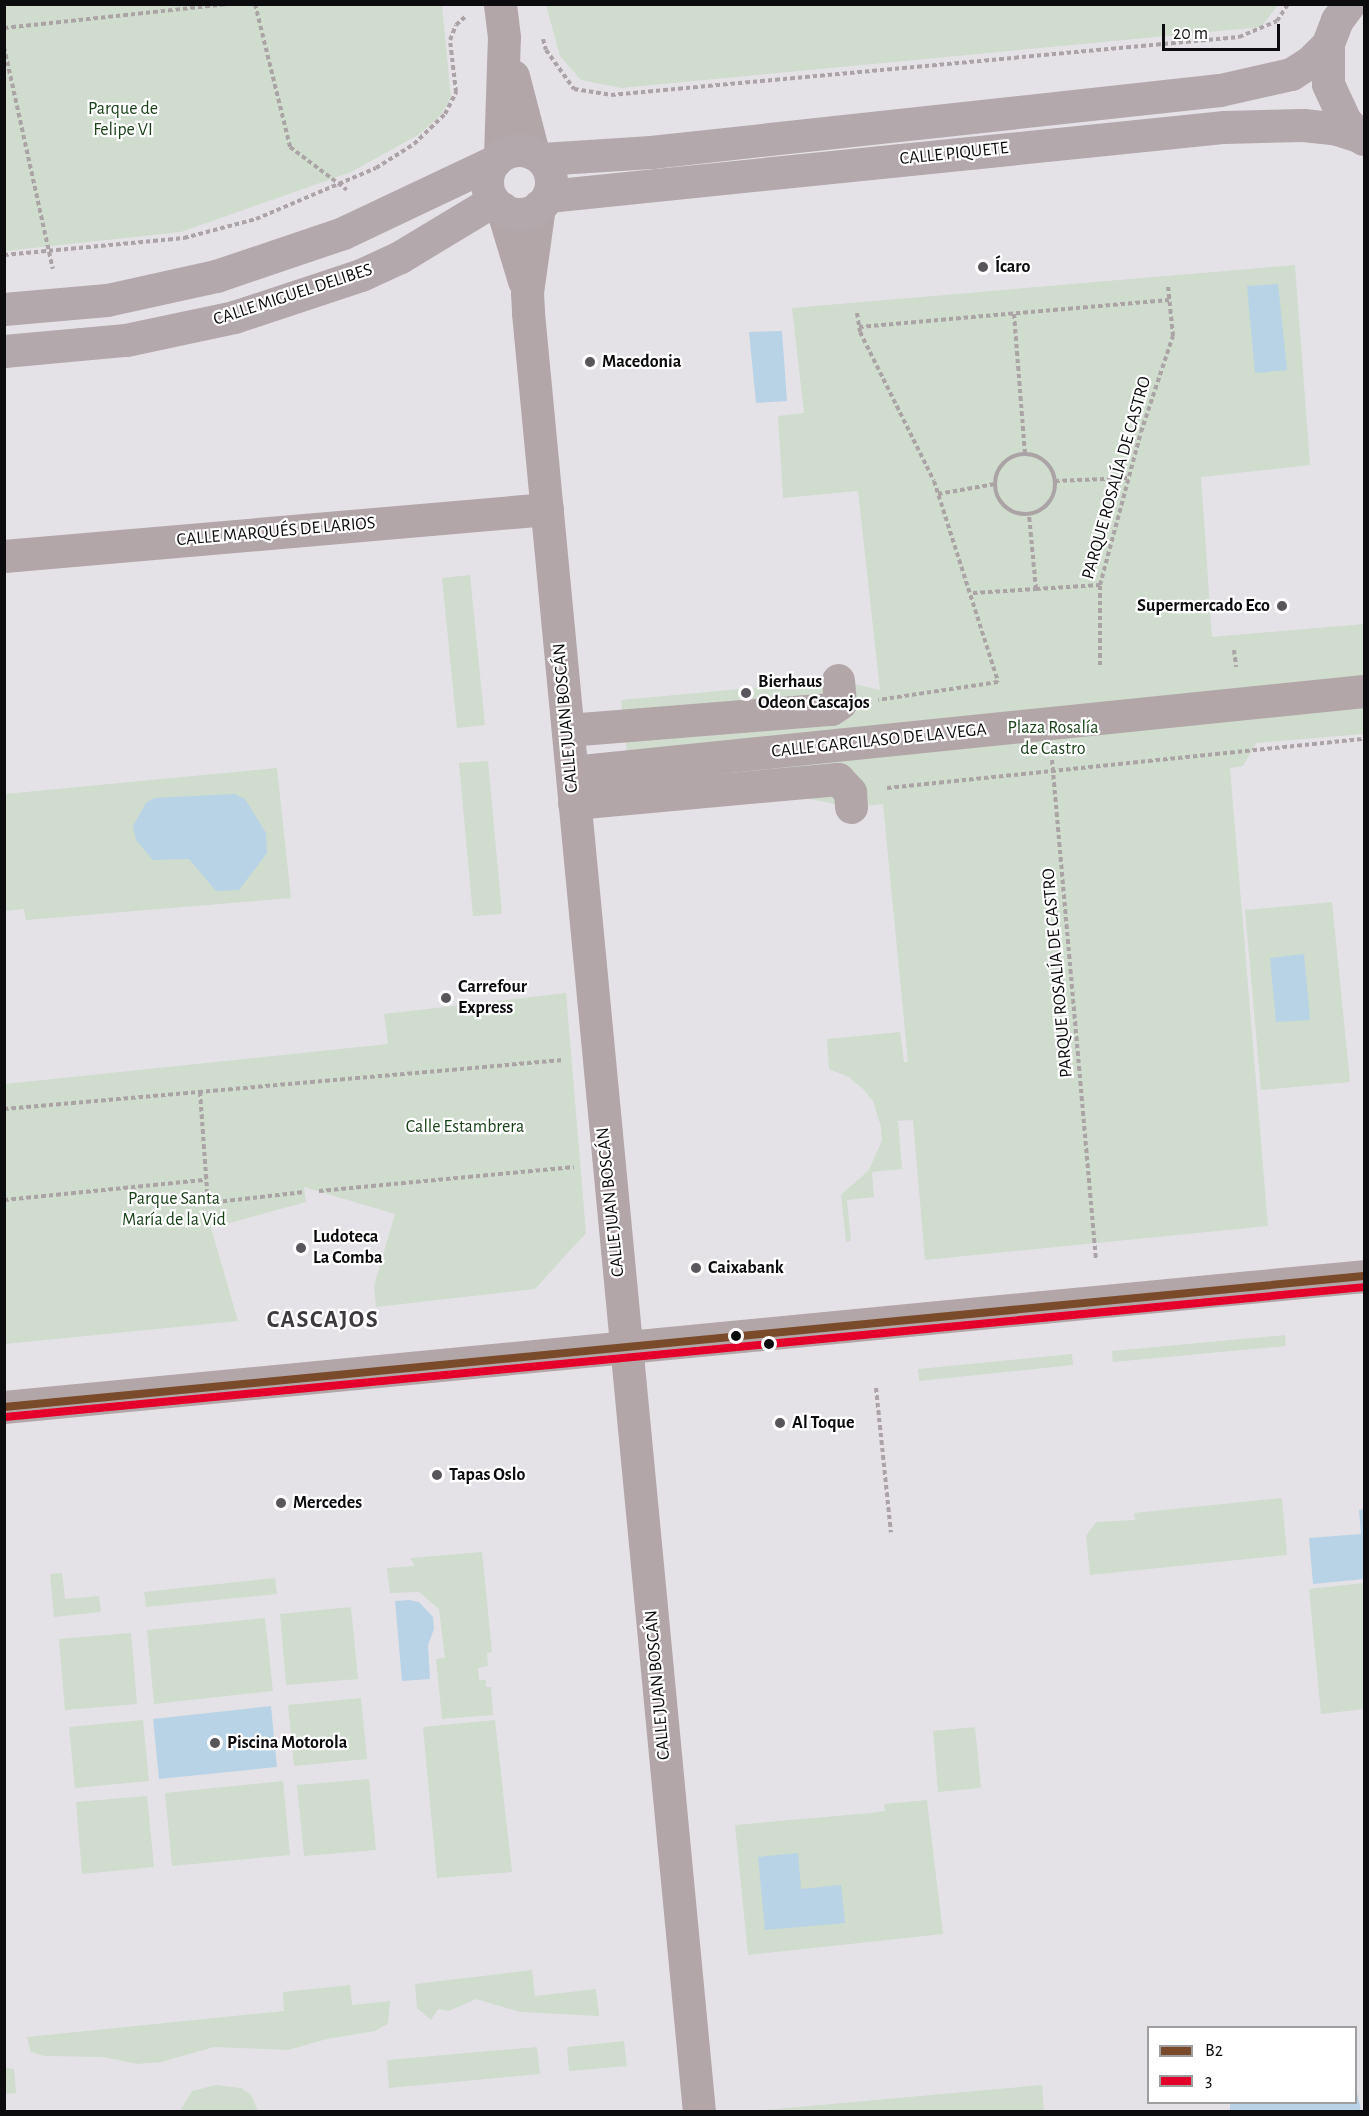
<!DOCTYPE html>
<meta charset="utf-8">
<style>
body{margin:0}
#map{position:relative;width:1369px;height:2116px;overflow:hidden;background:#e5e2e7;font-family:"Alegreya Sans",sans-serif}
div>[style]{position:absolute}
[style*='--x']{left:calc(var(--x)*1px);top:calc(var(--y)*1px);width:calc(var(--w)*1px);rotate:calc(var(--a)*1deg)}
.green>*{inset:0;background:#cfdcce}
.water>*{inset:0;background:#b8d3e6}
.path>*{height:4px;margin-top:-2px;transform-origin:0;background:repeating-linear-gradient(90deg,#aba3a6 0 4.5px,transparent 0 7.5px)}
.path>.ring{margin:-2px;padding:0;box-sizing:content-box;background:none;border:4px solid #aba3a6;border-radius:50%}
.street>*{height:33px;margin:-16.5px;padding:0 16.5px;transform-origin:16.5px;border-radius:16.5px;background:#b3a6a9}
.primary>*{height:33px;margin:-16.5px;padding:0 16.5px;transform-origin:16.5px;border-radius:16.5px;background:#b3a8ac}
.primary>.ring{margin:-16.5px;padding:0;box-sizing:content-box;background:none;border:33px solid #b3a8ac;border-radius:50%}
.bus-1>*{height:8px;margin:-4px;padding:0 4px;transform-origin:4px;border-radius:4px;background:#7a4b2a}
.bus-2>*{height:8px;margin:-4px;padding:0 4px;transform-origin:4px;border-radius:4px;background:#e4002b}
.dots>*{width:16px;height:16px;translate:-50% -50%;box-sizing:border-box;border:3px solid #fff;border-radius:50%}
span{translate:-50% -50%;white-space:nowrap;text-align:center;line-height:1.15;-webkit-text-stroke:4.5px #fff;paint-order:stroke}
.park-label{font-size:18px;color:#194218}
.street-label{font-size:18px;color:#0c0b0e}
.poi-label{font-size:18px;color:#0c0b0e;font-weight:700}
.left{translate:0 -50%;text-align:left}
.right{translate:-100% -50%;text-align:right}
.district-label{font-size:24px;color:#3d393f;font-weight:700;letter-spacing:1.5px}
.frame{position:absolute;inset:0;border:6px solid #0c0b0e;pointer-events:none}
.legend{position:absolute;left:1147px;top:2026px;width:210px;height:78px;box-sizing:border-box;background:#fff;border:2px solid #9e9d9f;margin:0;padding:8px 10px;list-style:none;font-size:18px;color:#0c0b0e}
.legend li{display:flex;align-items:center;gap:12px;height:30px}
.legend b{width:30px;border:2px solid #9e9d9f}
.scale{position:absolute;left:1162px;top:24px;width:118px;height:27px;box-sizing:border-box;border:3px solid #0c0b0e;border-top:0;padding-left:8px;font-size:18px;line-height:21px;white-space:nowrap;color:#0c0b0e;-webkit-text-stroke:4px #fff;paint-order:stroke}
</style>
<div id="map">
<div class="green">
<div style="clip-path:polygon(4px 5px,442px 5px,451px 98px,440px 116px,418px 135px,351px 172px,181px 232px,5px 251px)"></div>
<div style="clip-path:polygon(546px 5px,546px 4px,1278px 5px,1261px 27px,621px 88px,581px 80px,560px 56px)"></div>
<div style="clip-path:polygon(1295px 265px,1310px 465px,1201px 477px,1212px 637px,1364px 624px,1364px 734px,1256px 743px,1243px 766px,1230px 768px,1268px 1226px,925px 1260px,913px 1120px,898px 1121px,902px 1169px,872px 1172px,874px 1197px,847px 1200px,851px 1241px,846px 1242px,841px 1195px,869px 1170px,882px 1140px,881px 1127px,873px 1101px,864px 1090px,849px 1077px,829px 1069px,827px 1039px,900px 1032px,904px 1062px,908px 1062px,883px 804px,851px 807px,774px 792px,633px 805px,621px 700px,838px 680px,880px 690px,858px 491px,783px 498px,778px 416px,804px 413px,792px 308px)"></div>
<div style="clip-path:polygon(470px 575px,485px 725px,457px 728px,442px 578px)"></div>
<div style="clip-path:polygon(488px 761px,502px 914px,473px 916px,459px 763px)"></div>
<div style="clip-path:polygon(277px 768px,291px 898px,26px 920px,24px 909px,5px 911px,5px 794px)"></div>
<div style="clip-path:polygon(1332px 902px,1350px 1082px,1261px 1090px,1245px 910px)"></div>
<div style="clip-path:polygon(566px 993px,586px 1233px,535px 1289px,376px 1307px,374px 1286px,395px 1214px,304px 1187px,306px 1202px,211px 1228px,238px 1321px,5px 1344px,5px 1084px,388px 1044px,384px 1014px)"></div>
<div style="clip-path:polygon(1285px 1335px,1286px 1346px,1113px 1362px,1112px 1351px)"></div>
<div style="clip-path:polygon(1072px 1354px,1073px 1365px,919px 1381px,918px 1369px)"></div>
<div style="clip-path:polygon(1282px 1498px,1287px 1555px,1090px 1575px,1086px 1536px,1096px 1522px,1135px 1520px,1134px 1513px)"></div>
<div style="clip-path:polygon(482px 1552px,492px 1652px,487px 1653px,488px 1666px,478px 1668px,479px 1680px,486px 1680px,486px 1687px,491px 1687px,493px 1715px,442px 1719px,436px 1659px,445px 1658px,439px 1609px,419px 1592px,390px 1593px,387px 1568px,415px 1566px,410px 1558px)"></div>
<div style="clip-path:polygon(62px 1573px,65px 1599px,99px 1596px,101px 1612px,54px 1617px,50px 1574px)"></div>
<div style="clip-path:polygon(275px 1578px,277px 1594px,146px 1607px,144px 1592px)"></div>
<div style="clip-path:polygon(1364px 1583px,1364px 1709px,1321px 1714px,1309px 1589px)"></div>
<div style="clip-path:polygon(351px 1607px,358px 1679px,286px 1685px,280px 1614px)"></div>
<div style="clip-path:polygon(265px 1618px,273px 1691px,154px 1704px,147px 1630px)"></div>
<div style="clip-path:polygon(131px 1633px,137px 1704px,65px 1710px,59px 1639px)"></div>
<div style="clip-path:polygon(361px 1698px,367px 1759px,294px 1766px,288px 1705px)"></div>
<div style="clip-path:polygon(143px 1720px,149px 1781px,75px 1788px,69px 1727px)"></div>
<div style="clip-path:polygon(495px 1720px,512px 1872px,437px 1878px,423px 1727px)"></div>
<div style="clip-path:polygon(975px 1727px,981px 1788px,938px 1792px,933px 1731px)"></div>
<div style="clip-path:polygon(369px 1779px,376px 1850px,304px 1856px,297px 1785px)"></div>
<div style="clip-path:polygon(283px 1781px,290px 1855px,172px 1866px,165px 1793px)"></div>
<div style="clip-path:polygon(147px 1796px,154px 1867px,82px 1874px,76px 1802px)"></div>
<div style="clip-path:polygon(927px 1800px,943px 1934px,748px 1955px,735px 1825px,871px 1813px,885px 1811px,884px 1804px)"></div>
<div style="clip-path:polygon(532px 1970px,535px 1996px,596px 1989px,599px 2016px,520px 2012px,476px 1999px,449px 2011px,438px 2009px,431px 2020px,417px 2008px,415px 1984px)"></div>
<div style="clip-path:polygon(350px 1985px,352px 2005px,390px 2001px,388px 2024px,375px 2031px,327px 2039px,288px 2050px,214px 2047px,161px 2062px,137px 2064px,104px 2057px,45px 2056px,31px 2052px,27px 2037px,284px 2011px,283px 1992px)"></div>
<div style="clip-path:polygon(624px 2041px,627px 2066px,569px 2071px,567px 2047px)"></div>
<div style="clip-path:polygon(537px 2047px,540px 2074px,389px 2088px,387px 2060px)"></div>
<div style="clip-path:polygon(5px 2068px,14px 2069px,16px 2093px,5px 2094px)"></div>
<div style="clip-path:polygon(216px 2085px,241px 2088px,251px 2095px,258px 2111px,180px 2111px,192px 2091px)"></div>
<div style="clip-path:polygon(1042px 2085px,1044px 2111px,764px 2111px,764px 2110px)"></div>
</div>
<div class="water">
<div style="clip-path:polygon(1278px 284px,1287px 370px,1255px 373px,1247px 286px)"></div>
<div style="clip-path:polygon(782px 331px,787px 401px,756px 403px,749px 332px)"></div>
<div style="clip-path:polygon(235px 794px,245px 799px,266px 833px,267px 853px,239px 890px,216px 891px,189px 859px,153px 860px,136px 840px,133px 826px,146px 803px,154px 798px)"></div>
<div style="clip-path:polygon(1304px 954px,1310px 1020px,1276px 1022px,1270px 958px)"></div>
<div style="clip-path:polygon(1364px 1509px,1364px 1579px,1313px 1584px,1309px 1538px,1361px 1534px,1359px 1510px)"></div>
<div style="clip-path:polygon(409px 1600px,419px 1602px,433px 1617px,434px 1629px,428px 1645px,430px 1679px,402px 1681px,395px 1601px)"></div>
<div style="clip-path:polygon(271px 1706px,277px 1767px,159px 1779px,153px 1719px)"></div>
<div style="clip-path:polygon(798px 1853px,801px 1889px,841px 1885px,845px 1923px,765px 1930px,758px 1857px)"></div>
<div style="clip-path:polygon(1356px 2088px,1361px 2111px,1230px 2111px,1230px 2103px,1356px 2102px)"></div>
</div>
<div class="path">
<div style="--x:255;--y:4;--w:147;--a:76.2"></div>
<div style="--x:290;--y:147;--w:71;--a:37"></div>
<div style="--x:4;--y:28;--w:227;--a:-6.1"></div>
<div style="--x:543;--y:39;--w:11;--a:75"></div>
<div style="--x:546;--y:50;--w:48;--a:54.3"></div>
<div style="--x:574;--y:89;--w:37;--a:9"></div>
<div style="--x:611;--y:95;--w:631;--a:-5.28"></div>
<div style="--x:1239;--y:37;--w:41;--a:-22.8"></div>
<div style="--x:1277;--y:21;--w:20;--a:-57"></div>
<div style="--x:4;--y:47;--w:227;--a:77.6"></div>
<div style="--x:4;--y:255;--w:181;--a:-5.4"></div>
<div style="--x:184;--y:238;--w:74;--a:-14.8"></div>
<div style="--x:256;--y:219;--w:130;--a:-23"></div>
<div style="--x:376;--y:168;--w:45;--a:-32.3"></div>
<div style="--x:414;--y:144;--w:43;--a:-44.1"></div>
<div style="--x:445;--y:114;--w:25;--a:-63"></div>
<div style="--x:456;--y:92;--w:52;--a:-96.6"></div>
<div style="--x:450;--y:40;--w:16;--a:-68"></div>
<div style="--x:456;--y:25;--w:12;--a:-42"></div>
<div style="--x:857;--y:313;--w:19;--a:81"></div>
<div style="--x:860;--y:332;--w:166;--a:63.6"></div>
<div style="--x:934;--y:481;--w:211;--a:72.3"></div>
<div style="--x:998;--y:682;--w:121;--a:171.5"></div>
<div style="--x:1014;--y:314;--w:140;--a:85.5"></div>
<div style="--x:859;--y:327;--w:311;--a:-5"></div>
<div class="ring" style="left:995px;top:454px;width:56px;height:56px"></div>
<div style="--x:1055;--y:481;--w:73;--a:-2.4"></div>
<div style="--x:938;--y:494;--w:58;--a:-10"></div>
<div style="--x:1036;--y:589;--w:64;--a:-3.6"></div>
<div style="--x:973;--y:593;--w:63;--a:-3.6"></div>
<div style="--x:1036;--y:589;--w:74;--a:-95.4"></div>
<div style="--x:1234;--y:650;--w:17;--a:83"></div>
<div style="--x:1100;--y:665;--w:80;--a:-90"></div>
<div style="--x:1100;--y:585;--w:158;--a:-75"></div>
<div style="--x:1141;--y:432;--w:101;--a:-71.6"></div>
<div style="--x:1173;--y:336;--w:50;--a:-95.7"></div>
<div style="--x:1052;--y:760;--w:502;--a:84.97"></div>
<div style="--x:887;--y:788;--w:480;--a:-5.9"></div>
<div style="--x:200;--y:1092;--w:111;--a:85.9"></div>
<div style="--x:208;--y:1203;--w:97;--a:-6.5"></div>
<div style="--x:4;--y:1109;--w:561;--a:-5.01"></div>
<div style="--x:319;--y:1191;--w:256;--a:-5.4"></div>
<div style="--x:4;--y:1200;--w:203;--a:-5.7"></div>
<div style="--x:876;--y:1388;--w:145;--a:84.1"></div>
</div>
<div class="street">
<div style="--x:513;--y:76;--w:80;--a:75.4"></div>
<div style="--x:500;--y:156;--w:119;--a:-88.1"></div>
<div style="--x:504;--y:37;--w:33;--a:-97"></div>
<div style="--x:539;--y:206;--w:87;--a:97.9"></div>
<div style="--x:527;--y:292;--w:21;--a:87"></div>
<div style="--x:528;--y:313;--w:1807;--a:84.57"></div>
<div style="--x:502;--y:208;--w:76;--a:73.2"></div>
<div style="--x:4;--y:556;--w:545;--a:-4.95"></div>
<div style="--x:568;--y:730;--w:264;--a:-4.6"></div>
<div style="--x:831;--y:709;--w:11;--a:-34"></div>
<div style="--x:840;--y:703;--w:23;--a:-95"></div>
<div style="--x:572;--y:772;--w:796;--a:-5.84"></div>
<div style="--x:574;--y:803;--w:265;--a:-5.2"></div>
<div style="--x:838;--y:779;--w:18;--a:47"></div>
<div style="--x:850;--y:792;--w:15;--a:86"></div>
<div style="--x:4;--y:1407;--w:1366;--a:-5.5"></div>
</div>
<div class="primary">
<div style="--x:1349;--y:4;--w:20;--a:127"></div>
<div style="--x:1337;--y:20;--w:26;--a:111"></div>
<div style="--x:1328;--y:44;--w:40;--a:90"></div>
<div style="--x:1328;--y:84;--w:41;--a:65.3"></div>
<div style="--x:1345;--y:121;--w:25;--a:45"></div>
<div class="ring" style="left:487px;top:150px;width:31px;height:31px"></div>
<div style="--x:542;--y:159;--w:109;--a:-3.7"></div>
<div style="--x:651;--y:152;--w:572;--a:-6.22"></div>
<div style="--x:1220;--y:90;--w:73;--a:-12.7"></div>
<div style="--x:1291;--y:74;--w:22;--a:-32"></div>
<div style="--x:1310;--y:62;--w:25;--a:-45"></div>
<div style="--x:548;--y:196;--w:680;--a:-5.83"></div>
<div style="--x:1224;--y:127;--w:79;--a:-1.5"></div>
<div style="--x:1303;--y:125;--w:31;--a:6"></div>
<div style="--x:1334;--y:128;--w:26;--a:18"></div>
<div style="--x:4;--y:309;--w:103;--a:-5"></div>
<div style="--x:107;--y:300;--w:112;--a:-12.4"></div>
<div style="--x:216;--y:276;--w:134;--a:-18.7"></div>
<div style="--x:343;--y:233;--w:168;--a:-25.3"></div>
<div style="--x:4;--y:351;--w:122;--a:-5.2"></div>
<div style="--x:126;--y:340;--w:110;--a:-12"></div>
<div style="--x:234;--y:317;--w:134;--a:-18.3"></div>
<div style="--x:361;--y:275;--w:43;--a:-24.8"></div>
<div style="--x:400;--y:257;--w:109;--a:-31.1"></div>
</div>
<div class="bus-1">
<div style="--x:4;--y:1407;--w:1366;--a:-5.5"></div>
</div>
<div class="bus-2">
<div style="--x:5;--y:1417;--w:1365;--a:-5.46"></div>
</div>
<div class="dots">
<div style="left:983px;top:267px;background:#58565a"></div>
<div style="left:590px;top:362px;background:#58565a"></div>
<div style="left:1282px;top:606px;background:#58565a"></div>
<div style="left:746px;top:693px;background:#58565a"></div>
<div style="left:446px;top:998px;background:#58565a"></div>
<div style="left:301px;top:1248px;background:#58565a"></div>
<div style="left:696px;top:1268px;background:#58565a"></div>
<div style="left:736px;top:1336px;background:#0c0b0e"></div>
<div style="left:769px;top:1344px;background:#0c0b0e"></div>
<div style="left:780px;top:1423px;background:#58565a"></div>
<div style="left:437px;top:1475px;background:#58565a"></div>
<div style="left:281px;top:1503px;background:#58565a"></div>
<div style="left:215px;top:1743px;background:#58565a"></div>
</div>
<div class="park-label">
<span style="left:123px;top:120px">Parque de<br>Felipe VI</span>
<span style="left:1053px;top:739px">Plaza Rosalía<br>de Castro</span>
<span style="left:465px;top:1127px">Calle Estambrera</span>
<span style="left:174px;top:1210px">Parque Santa<br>María de la Vid</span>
</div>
<div class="street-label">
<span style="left:954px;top:154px;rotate:-6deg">CALLE PIQUETE</span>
<span style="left:293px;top:295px;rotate:-18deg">CALLE MIGUEL DELIBES</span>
<span style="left:1117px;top:478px;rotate:-74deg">PARQUE ROSALÍA DE CASTRO</span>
<span style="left:276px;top:532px;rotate:-5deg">CALLE MARQUÉS DE LARIOS</span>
<span style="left:566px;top:718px;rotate:-95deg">CALLE JUAN BOSCÁN</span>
<span style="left:879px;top:741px;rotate:-6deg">CALLE GARCILASO DE LA VEGA</span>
<span style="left:1058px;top:973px;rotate:-95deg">PARQUE ROSALÍA DE CASTRO</span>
<span style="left:611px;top:1202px;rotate:-96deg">CALLE JUAN BOSCÁN</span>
<span style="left:658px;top:1685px;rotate:-95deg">CALLE JUAN BOSCÁN</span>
</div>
<div class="poi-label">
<span class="left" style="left:995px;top:267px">Ícaro</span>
<span class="left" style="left:602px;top:362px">Macedonia</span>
<span class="right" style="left:1270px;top:606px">Supermercado Eco</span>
<span class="left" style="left:758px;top:693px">Bierhaus<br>Odeon Cascajos</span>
<span class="left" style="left:458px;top:998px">Carrefour<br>Express</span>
<span class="left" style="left:313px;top:1248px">Ludoteca<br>La Comba</span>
<span class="left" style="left:708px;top:1268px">Caixabank</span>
<span class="left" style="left:792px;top:1423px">Al Toque</span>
<span class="left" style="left:449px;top:1475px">Tapas Oslo</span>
<span class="left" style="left:293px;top:1503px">Mercedes</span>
<span class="left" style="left:227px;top:1743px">Piscina Motorola</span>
</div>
<div class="district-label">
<span style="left:323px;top:1321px">CASCAJOS</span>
</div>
<div class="frame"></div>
<ul class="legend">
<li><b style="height:8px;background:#7a4b2a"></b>B2</li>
<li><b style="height:8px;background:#e4002b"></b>3</li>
</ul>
<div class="scale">20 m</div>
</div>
